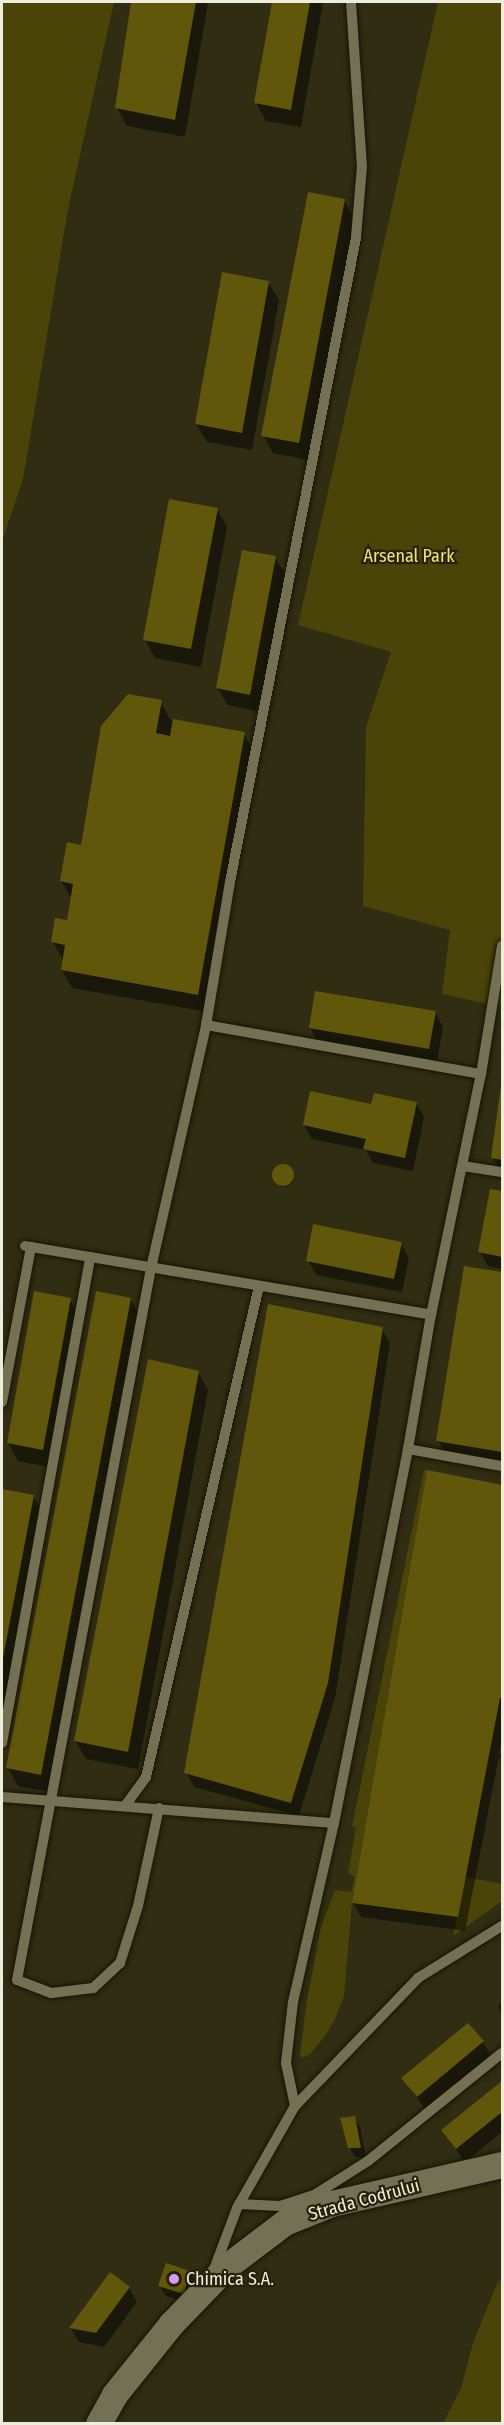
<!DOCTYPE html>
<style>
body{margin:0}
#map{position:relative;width:504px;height:2425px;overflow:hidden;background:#302d13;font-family:"Fira Sans Condensed",sans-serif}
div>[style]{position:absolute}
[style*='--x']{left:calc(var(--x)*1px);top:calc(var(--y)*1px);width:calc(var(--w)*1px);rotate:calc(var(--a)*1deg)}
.green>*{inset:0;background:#4b4408}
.shadow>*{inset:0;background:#0007}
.round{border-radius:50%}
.building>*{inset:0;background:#60570a}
.roads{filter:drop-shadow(0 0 2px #181500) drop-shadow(0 0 2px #181500)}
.service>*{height:10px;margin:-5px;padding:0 5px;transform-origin:5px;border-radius:5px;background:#747054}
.tertiary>*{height:26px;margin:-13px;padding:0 13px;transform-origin:13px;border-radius:13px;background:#747054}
.dots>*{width:16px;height:16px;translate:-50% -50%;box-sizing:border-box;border:3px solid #262308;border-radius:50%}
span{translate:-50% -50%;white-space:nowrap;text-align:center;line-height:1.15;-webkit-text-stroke:4.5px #262308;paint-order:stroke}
.park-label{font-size:18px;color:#f4e46a}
.street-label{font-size:18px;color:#eeecdd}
.poi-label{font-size:18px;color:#eeecdd}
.left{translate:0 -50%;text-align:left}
.frame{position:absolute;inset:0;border:3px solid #eeecdd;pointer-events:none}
</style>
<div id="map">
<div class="green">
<div style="clip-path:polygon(2px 2px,114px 2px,68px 209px,23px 479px,2px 541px)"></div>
<div style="clip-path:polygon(438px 2px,502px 2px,502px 1007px,442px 994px,450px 930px,363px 906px,366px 727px,391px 652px,298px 625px)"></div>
<div style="clip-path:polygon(424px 1470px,427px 1470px,352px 1903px,344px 1996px,335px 2019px,325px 2036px,310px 2054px,302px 2058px,300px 2054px,307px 2000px,321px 1927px,335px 1890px,351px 1892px,355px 1877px,348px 1873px,356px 1827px,352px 1827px)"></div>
<div style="clip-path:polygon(465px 1877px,502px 1884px,502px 1901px,453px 1936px)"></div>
<div style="clip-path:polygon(502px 2278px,502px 2423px,443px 2423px,461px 2388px,474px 2340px,497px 2284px)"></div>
</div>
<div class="shadow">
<div style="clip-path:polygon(132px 2px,208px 2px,185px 137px,127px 126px,117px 108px)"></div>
<div style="clip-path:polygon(274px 2px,323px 2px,301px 127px,266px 121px,256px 103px)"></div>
<div style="clip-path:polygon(344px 201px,354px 218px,308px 460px,273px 453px,263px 435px)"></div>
<div style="clip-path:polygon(268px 282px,279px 300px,252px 450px,207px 442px,196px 424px)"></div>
<div style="clip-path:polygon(217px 509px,227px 527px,201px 667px,155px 658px,145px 640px)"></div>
<div style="clip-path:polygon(275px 558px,286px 575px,260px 712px,228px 705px,217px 688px)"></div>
<div style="clip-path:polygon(161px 702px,171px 721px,244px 734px,254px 752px,208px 1012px,72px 988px,62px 970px,63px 960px,53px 942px,68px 922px,72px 899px,61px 881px)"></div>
<div style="clip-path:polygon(435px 1012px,443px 1027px,437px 1062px,318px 1042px,310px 1028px)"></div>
<div style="clip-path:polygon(502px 1086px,502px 1172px,492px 1157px)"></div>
<div style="clip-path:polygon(416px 1103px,424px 1117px,413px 1171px,373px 1163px,366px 1150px,312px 1139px,304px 1125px,372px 1105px)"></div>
<div class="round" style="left:274px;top:1167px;width:20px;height:20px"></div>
<div style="clip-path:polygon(491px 1191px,502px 1193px,502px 1269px,488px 1266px,480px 1252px)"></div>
<div style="clip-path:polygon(401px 1244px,409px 1258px,402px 1292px,316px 1275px,308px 1260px)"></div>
<div style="clip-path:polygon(466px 1267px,502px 1273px,502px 1464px,446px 1455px,438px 1441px)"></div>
<div style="clip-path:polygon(130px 1299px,141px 1317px,51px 1792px,18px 1786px,8px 1768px)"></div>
<div style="clip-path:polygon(70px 1300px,80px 1317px,53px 1468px,18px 1461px,8px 1443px)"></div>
<div style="clip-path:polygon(382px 1329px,390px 1343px,335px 1698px,299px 1816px,194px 1787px,186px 1772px)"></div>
<div style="clip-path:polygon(198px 1372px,208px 1390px,138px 1769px,86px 1759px,75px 1741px)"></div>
<div style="clip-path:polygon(428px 1472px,502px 1487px,502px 1736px,499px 1755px,502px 1754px,502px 1768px,499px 1756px,465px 1931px,361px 1917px,353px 1903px)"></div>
<div style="clip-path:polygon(2px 1490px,33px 1496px,43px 1514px,2px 1733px)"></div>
<div style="clip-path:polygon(502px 2003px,502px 2015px,498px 2006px)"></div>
<div style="clip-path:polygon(483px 2042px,491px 2056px,426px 2110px,403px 2079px)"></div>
<div style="clip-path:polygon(502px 2083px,502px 2132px,465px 2162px,443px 2131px)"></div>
<div style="clip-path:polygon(354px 2118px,360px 2127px,366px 2157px,355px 2157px,350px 2148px)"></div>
<div style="clip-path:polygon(189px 2272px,195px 2282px,189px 2303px,166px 2296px,160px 2286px)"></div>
<div style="clip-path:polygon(110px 2274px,129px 2288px,137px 2302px,104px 2347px,79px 2342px,71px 2328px)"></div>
</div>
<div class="building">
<div style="clip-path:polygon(131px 2px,196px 2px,175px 120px,115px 108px)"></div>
<div style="clip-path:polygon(272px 2px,310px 2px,291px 110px,254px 103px)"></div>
<div style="clip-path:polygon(308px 192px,345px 199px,299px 443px,261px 436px)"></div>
<div style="clip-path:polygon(222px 272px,269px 281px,242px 433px,195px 424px)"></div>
<div style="clip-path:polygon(169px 499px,218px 508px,191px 649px,143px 640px)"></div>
<div style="clip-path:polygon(242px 550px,276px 556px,250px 695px,216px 688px)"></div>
<div style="clip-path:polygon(128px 694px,162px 700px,156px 733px,170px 736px,173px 719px,245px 732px,198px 995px,61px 970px,65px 945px,51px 942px,55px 918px,67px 920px,73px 884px,60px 881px,67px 842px,81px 845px,101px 726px)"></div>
<div style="clip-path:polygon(315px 991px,436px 1011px,429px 1049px,309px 1028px)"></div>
<div style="clip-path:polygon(501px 1085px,502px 1085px,502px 1160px,491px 1158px)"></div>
<div style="clip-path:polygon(310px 1091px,371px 1104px,374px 1093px,417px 1102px,405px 1158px,363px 1149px,366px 1139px,303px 1125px)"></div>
<div class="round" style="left:272px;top:1164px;width:22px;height:22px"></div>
<div style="clip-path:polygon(490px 1189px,502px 1191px,502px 1257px,478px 1252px)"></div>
<div style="clip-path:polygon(313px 1224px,402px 1242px,394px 1279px,306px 1261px)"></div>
<div style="clip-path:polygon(464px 1266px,502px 1272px,502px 1452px,436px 1441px)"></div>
<div style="clip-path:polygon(34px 1291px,71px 1298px,43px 1450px,7px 1443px)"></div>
<div style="clip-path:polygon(96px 1291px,131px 1298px,41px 1775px,6px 1768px)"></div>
<div style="clip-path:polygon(268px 1304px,383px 1327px,328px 1683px,291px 1803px,184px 1773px)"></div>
<div style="clip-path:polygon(148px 1359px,199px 1371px,128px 1752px,74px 1741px)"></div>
<div style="clip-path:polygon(427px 1470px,502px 1485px,502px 1698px,500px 1698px,458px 1917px,352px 1903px)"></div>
<div style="clip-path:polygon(2px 1489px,34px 1495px,3px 1658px,2px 1658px)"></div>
<div style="clip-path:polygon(468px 2023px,484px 2041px,417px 2097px,401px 2078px)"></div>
<div style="clip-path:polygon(502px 2081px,502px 2112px,456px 2149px,441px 2130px)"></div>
<div style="clip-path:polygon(355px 2116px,361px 2148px,348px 2148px,340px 2118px)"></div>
<div style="clip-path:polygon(166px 2263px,190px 2271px,184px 2294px,158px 2286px)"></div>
<div style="clip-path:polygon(110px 2272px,130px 2287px,96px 2333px,69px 2328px)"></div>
</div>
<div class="roads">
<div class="service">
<div style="--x:351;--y:2;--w:164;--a:86.2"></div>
<div style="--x:362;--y:166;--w:72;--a:94.8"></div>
<div style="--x:356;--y:238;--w:656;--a:101.07"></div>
<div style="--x:230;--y:882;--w:145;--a:99.5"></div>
<div style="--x:206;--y:1025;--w:279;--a:10.1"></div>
<div style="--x:463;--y:1166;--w:39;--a:9"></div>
<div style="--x:25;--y:1246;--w:412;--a:9.6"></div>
<div style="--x:2;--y:1402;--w:158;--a:-79.4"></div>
<div style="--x:408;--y:1449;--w:96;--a:10.3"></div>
<div style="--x:2;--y:1743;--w:494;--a:-79.7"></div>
<div style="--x:2;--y:1797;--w:333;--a:4.5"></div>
<div style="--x:125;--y:1806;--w:36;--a:-54"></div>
<div style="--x:146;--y:1777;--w:504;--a:-77.04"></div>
<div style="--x:159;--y:1808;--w:100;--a:102.1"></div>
<div style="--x:138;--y:1906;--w:60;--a:107.5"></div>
<div style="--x:120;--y:1963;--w:37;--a:137"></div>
<div style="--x:93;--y:1988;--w:42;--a:173.2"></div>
<div style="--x:51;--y:1993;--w:36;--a:-159"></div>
<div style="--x:17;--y:1980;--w:724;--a:-79.34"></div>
<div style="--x:151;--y:1268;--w:249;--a:-77.2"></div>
<div style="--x:295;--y:2106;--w:44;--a:-101.8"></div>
<div style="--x:286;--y:2063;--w:61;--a:-83.5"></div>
<div style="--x:293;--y:2002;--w:184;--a:-77.1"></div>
<div style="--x:334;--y:1823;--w:381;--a:-78.8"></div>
<div style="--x:408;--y:1449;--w:136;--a:-80.3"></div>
<div style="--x:431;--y:1315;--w:246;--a:-78.3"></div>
<div style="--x:481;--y:1074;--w:130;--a:-80.7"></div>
<div style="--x:239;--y:2204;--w:41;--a:2.8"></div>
<div style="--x:280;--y:2206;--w:38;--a:-18"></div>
<div style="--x:316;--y:2194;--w:62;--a:-32.4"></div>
<div style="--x:368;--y:2161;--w:172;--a:-38.9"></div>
<div style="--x:213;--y:2272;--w:68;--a:-69.4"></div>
<div style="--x:237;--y:2208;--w:117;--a:-60.4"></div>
<div style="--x:295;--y:2106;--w:178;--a:-46.1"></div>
<div style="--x:418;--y:1978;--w:99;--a:-31.8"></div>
</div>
<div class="tertiary">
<div style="--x:99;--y:2424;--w:33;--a:-61"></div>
<div style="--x:115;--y:2395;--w:90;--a:-51.3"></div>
<div style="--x:171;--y:2325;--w:81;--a:-46"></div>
<div style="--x:227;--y:2267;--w:73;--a:-37.2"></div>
<div style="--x:285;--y:2223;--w:51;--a:-22"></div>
<div style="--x:332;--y:2204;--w:174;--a:-12.9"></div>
</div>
</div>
<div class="dots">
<div style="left:174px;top:2279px;background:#d69bfa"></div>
</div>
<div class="park-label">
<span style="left:409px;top:556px">Arsenal Park</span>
</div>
<div class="street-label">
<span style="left:364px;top:2200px;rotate:-15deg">Strada Codrului</span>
</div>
<div class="poi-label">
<span class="left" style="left:186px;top:2279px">Chimica S.A.</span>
</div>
<div class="frame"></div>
</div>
